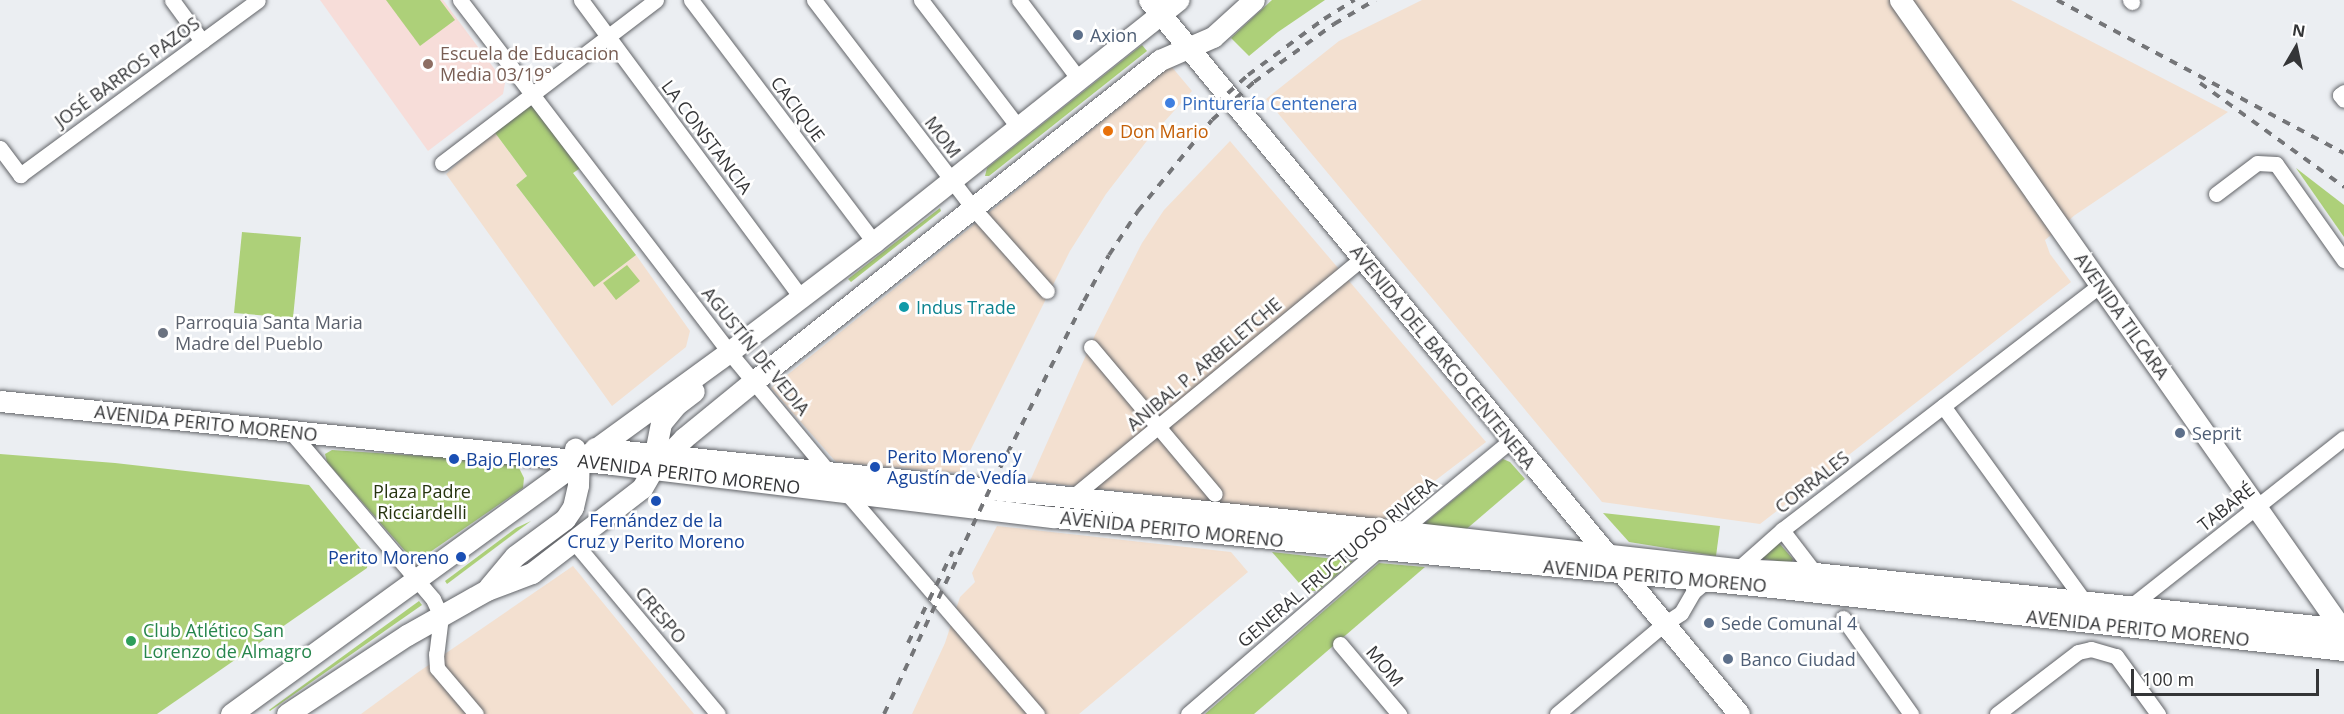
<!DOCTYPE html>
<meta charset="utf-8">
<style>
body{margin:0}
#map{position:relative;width:2344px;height:714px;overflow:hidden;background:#ebeef2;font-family:"Open Sans",sans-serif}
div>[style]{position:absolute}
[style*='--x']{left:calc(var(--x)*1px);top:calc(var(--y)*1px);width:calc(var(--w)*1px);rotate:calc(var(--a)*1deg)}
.industrial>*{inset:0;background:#f3e0d0}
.education>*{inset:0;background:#f7ddd9}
.green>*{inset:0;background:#add079}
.roads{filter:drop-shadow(0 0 2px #626468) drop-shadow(0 0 2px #626468)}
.street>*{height:15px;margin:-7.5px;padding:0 7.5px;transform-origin:7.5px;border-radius:7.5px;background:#fff}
.secondary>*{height:21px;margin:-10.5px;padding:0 10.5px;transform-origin:10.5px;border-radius:10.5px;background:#fff}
.rail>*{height:4px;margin-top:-2px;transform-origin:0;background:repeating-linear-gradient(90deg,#747578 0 8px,transparent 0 16px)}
.dots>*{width:16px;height:16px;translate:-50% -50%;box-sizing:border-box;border:3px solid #fff;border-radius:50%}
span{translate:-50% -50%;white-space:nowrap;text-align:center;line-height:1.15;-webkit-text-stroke:5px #fff;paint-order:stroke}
.service-label{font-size:18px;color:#4e5e75}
.left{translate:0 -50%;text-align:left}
.education-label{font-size:18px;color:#785e54}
.street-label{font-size:18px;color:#343537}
.shop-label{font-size:18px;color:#366cbe}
.food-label{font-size:18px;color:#c56008}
.culture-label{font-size:18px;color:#0d838f}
.worship-label{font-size:18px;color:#5b616d}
.transit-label{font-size:18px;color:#164399}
.right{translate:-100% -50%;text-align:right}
.park-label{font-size:18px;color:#26340f}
.leisure-label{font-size:18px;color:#27864d}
.north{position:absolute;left:2266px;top:18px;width:60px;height:60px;-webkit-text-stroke:4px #fff;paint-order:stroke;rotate:9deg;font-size:16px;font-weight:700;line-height:24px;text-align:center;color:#343537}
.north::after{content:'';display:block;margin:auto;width:21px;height:27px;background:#343537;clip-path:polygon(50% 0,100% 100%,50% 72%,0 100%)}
.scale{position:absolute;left:2131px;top:669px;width:188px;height:27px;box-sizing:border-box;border:3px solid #343537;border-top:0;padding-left:8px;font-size:18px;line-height:21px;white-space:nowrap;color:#343537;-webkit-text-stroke:4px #fff;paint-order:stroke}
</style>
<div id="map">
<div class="industrial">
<div style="clip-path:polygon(1422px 0,2011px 0,2228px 112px,2075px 215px,2045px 240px,2050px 254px,2071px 282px,1760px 524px,1602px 502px,1266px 99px,1339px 41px)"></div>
<div style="clip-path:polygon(1171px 66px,1192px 91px,1146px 142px,1106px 194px,1070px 251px,959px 473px,836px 462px,771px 388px)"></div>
<div style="clip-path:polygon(493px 130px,527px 176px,516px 185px,594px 287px,636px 255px,690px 331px,686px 347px,612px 406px,446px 174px)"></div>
<div style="clip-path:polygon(1230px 141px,1486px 442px,1382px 521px,1030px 481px,1095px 335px,1142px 243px,1164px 210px)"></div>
<div style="clip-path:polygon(997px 526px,1231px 552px,1248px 572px,1079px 714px,912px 714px,945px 643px,960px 597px,975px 582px,972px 573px)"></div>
<div style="clip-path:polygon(573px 566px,694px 714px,361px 714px,417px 673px)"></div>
</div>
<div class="education">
<div style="clip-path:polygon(320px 0,443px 0,505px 83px,503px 94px,428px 151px)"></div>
</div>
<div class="green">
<div style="clip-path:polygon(386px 0,440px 0,455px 20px,420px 46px)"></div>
<div style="clip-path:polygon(1272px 0,1325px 0,1278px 32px,1249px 56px,1231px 38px)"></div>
<div style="clip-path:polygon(1142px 45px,1147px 51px,989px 176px,985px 176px,987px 168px)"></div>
<div style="clip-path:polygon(532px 101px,582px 167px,573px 173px,636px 255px,594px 287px,516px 185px,527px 176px,493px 130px)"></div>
<div style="clip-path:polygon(2296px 168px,2344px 205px,2344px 237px)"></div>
<div style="clip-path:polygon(940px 208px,941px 211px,851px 282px,848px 279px)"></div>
<div style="clip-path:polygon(242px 232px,301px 237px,293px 318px,234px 313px)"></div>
<div style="clip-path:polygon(627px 265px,640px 281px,616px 300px,603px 283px)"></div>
<div style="clip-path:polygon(332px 450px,512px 462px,519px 468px,524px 478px,523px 488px,420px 559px,412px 559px,327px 462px,325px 454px)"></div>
<div style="clip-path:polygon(0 454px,115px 463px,309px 485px,368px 558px,367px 568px,157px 714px,0 714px)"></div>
<div style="clip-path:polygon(1503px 459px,1510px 462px,1525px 479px,1463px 532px,1419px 528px)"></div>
<div style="clip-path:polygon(1603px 513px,1720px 526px,1716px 556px,1629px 542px)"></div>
<div style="clip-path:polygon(531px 521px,447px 584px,445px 581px,516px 528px)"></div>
<div style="clip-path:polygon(1774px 542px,1779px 543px,1793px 559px,1792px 563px,1763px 559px,1763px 552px)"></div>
<div style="clip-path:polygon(1272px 552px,1353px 561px,1318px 591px,1306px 591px)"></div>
<div style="clip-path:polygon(1379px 563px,1425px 567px,1254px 714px,1205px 714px)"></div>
<div style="clip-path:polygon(419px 601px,422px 605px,270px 711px,269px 710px)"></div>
</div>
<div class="roads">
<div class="street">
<div style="--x:172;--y:0;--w:51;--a:53.8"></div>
<div style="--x:460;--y:0;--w:443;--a:52.6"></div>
<div style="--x:729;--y:352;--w:153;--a:50.3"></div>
<div style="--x:827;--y:470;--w:322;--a:49.3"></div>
<div style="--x:581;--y:0;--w:370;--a:53.5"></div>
<div style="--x:691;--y:0;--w:303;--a:52.9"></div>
<div style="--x:814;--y:0;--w:262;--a:52.6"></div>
<div style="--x:973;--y:208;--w:111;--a:48.3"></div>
<div style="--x:921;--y:0;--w:160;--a:52.6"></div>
<div style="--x:1019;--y:0;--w:98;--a:52.9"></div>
<div style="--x:2130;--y:0;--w:3;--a:45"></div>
<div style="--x:2344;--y:92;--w:5;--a:143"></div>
<div style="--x:2340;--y:95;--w:6;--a:51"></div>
<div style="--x:0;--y:148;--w:34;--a:53"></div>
<div style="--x:20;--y:175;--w:295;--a:-36.3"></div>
<div style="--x:442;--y:163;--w:269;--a:-37.3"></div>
<div style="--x:2216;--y:194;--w:51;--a:-37.1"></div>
<div style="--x:2257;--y:163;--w:19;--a:3"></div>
<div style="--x:2276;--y:164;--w:118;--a:54.7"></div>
<div style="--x:1091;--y:347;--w:192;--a:49.9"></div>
<div style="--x:1943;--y:406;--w:242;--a:54.1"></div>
<div style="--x:291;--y:432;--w:219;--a:49.6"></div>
<div style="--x:433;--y:599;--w:19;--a:65"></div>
<div style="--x:441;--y:616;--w:38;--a:97"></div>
<div style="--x:436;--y:654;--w:14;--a:86"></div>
<div style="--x:437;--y:668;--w:60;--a:49.7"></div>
<div style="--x:1070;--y:499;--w:379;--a:-39.5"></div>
<div style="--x:1782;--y:530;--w:54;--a:52.5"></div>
<div style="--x:574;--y:542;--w:224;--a:50.1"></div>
<div style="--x:2131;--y:606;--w:271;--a:-38.3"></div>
<div style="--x:1843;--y:618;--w:118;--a:54.7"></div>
<div style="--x:1340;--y:644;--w:92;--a:49.9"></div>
<div style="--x:1188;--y:714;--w:252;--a:-40.8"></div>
<div style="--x:1379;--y:549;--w:171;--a:-39.5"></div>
<div style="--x:1557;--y:714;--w:140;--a:-40.1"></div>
<div style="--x:1664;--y:624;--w:20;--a:-33"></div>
<div style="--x:1681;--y:613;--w:24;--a:-60"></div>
<div style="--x:1693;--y:592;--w:17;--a:-40"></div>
<div style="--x:1706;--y:581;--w:34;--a:-21"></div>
<div style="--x:1738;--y:569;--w:59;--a:-41.6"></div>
<div style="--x:1782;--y:530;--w:400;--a:-37.6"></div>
<div style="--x:1997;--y:714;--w:102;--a:-37.4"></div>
<div style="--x:2078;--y:652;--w:13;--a:-13"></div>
<div style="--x:2091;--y:649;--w:26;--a:16"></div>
<div style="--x:2116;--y:656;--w:72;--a:54.1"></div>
</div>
<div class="secondary">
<div style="--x:1149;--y:0;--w:926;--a:50.43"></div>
<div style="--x:1900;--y:0;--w:772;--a:54.91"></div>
<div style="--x:0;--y:401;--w:616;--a:5.87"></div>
<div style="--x:613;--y:464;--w:444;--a:6.9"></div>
<div style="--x:1054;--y:517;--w:712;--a:5.56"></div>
<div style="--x:1763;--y:586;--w:585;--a:6.29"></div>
<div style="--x:595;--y:448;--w:788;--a:5.9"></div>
<div style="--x:1379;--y:529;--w:361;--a:6.4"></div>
<div style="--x:1738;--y:569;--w:77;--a:3"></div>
<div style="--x:1815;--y:573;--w:532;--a:6.04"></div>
<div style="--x:652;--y:468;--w:46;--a:-78.7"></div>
<div style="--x:661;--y:423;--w:25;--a:-50"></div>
<div style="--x:677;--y:404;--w:21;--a:-37"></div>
<div style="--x:489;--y:587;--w:40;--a:-50"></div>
<div style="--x:515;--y:556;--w:62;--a:-36.5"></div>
<div style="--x:565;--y:519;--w:14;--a:-56"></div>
<div style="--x:573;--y:507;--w:23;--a:-77"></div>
<div style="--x:578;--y:485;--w:24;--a:-88"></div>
<div style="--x:579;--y:461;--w:13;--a:-108"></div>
<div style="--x:231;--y:714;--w:616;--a:-36.01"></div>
<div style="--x:729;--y:352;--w:182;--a:-37.2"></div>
<div style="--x:874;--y:242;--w:389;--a:-38.5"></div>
<div style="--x:287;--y:714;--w:144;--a:-33.4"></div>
<div style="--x:407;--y:635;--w:92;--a:-29.4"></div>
<div style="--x:487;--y:590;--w:48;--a:-20.7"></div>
<div style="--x:532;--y:573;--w:139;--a:-37.7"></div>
<div style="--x:642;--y:488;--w:20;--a:-60"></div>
<div style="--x:652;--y:471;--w:46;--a:-45.9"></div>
<div style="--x:684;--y:438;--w:90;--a:-39.2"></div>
<div style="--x:754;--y:381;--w:518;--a:-38.33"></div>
<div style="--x:1160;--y:60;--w:58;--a:-23.5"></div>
<div style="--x:1213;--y:37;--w:55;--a:-42.1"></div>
</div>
</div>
<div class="rail">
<div style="--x:2057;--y:0;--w:325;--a:28.1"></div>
<div style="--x:2200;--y:83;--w:178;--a:35.8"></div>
<div style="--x:1216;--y:104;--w:43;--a:-42.2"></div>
<div style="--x:1248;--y:75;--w:94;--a:-36.4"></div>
<div style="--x:1324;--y:19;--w:36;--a:-32"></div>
<div style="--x:908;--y:643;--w:102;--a:-63.9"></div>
<div style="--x:884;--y:714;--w:256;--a:-64.8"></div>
<div style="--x:993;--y:482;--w:203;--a:-63.3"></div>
<div style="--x:1084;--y:301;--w:52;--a:-61.5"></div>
<div style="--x:1109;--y:255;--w:53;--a:-56.6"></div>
<div style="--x:1138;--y:211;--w:117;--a:-50.9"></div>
<div style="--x:1212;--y:120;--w:57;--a:-42.1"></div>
<div style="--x:1254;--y:82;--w:99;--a:-35.9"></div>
<div style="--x:1334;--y:24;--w:48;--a:-30.3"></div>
</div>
<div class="dots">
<div style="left:1078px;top:35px;background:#5c6f8a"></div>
<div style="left:428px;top:64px;background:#8d6e63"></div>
<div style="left:1170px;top:103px;background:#3f7fe0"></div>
<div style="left:1108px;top:131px;background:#e8710a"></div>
<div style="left:904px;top:307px;background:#0f9aa8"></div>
<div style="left:163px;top:333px;background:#6b7280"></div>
<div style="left:2180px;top:433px;background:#5c6f8a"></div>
<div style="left:454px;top:459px;background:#1a4fb4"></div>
<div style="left:875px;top:467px;background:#1a4fb4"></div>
<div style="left:656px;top:501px;background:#1a4fb4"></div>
<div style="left:461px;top:557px;background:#1a4fb4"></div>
<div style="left:1709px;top:623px;background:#5c6f8a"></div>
<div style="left:131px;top:641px;background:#2e9e5b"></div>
<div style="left:1728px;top:659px;background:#5c6f8a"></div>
</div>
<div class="service-label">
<span class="left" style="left:1090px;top:35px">Axion</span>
<span class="left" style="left:2192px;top:433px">Seprit</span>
<span class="left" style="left:1721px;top:623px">Sede Comunal 4</span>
<span class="left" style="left:1740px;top:659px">Banco Ciudad</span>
</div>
<div class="education-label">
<span class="left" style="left:440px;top:64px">Escuela de Educacion<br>Media 03/19°</span>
</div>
<div class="street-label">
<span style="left:127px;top:72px;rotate:-36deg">JOSÉ BARROS PAZOS</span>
<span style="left:798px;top:109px;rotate:53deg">CACIQUE</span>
<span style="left:707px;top:137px;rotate:53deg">LA CONSTANCIA</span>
<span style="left:943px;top:137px;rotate:53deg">MOM</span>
<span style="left:2122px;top:316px;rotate:55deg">AVENIDA TILCARA</span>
<span style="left:756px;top:351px;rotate:51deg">AGUSTÍN DE VEDIA</span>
<span style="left:1443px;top:357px;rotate:51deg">AVENIDA DEL BARCO CENTENERA</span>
<span style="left:1204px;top:364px;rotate:-40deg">ANIBAL P. ARBELETCHE</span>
<span style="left:206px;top:423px;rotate:6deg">AVENIDA PERITO MORENO</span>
<span style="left:689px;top:474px;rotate:7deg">AVENIDA PERITO MORENO</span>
<span style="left:1812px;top:482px;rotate:-38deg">CORRALES</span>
<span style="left:2226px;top:507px;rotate:-38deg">TABARÉ</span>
<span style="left:1172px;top:529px;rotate:6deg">AVENIDA PERITO MORENO</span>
<span style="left:1337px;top:562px;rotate:-40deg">GENERAL FRUCTUOSO RIVERA</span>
<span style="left:1655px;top:576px;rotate:5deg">AVENIDA PERITO MORENO</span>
<span style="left:661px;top:615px;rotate:50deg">CRESPO</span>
<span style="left:2138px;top:628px;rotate:6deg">AVENIDA PERITO MORENO</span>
<span style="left:1385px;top:666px;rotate:50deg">MOM</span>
</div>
<div class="shop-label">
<span class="left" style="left:1182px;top:103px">Pinturería Centenera</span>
</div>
<div class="food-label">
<span class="left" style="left:1120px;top:131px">Don Mario</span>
</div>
<div class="culture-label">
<span class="left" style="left:916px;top:307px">Indus Trade</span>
</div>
<div class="worship-label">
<span class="left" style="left:175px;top:333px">Parroquia Santa Maria<br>Madre del Pueblo</span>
</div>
<div class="transit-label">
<span class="left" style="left:887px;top:467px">Perito Moreno y<br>Agustín de Vedía</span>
<span class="left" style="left:466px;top:459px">Bajo Flores</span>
<span style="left:656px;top:531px">Fernández de la<br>Cruz y Perito Moreno</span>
<span class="right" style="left:449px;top:557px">Perito Moreno</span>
</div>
<div class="park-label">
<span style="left:422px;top:502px">Plaza Padre<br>Ricciardelli</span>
</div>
<div class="leisure-label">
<span class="left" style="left:143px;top:641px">Club Atlético San<br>Lorenzo de Almagro</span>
</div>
<div class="north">N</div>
<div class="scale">100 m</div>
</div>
